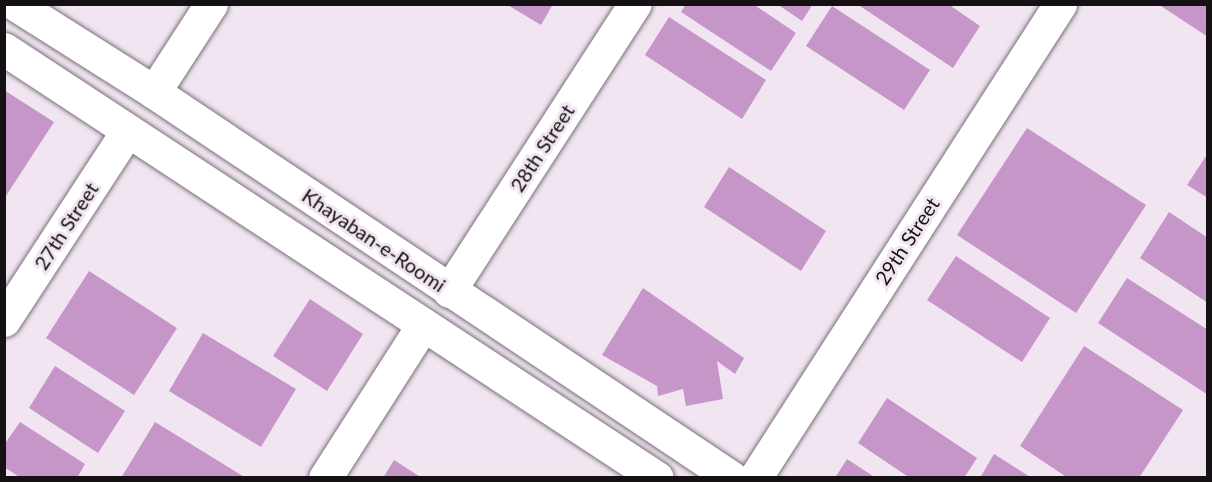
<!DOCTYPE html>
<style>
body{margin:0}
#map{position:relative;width:1212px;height:482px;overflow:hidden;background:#f0e5f0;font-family:Lato,sans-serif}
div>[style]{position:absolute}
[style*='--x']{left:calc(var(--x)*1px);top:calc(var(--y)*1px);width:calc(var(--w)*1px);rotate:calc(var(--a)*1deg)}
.building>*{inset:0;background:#c796c9}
.roads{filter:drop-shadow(0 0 2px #7a707a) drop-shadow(0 0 2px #7a707a)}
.minor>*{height:33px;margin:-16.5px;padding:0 16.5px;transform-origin:16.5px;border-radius:16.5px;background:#fff}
span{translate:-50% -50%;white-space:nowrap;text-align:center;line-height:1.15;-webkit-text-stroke:6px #f0e5f0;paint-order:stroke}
.street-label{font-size:20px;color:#141014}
.frame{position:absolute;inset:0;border:6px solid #141014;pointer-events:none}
</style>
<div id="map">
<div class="building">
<div style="clip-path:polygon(506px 4px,553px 4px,541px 25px)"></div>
<div style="clip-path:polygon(686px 4px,753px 4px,796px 33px,771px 71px,681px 12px)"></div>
<div style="clip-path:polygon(777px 4px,813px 4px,802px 21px)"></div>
<div style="clip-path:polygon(857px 4px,948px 4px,980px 26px,953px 68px)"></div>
<div style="clip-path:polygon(1158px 4px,1208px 4px,1208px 37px)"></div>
<div style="clip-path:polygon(832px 6px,930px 70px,904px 110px,806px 46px)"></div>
<div style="clip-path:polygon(669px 17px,766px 80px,742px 119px,645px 55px)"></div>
<div style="clip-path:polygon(4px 90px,54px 122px,4px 199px)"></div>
<div style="clip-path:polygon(1027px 128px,1146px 205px,1076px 313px,957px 235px)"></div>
<div style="clip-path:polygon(1208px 153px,1208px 198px,1187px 185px)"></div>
<div style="clip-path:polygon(729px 167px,826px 231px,801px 271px,704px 207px)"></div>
<div style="clip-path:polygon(1169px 212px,1208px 238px,1208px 303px,1140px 258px)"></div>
<div style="clip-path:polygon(956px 256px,1050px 318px,1022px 362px,927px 300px)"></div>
<div style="clip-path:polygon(89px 271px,177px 328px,134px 395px,46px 338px)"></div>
<div style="clip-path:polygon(1127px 278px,1208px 330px,1208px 395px,1098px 323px)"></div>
<div style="clip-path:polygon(643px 288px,744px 358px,735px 374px,717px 361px,723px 399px,686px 406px,683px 389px,658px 396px,657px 386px,602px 355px)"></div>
<div style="clip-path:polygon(310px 299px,363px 334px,327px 391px,273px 356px)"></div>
<div style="clip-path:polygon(203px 333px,296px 389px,261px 447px,169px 391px)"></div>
<div style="clip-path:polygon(1084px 346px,1183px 410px,1139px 478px,1068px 478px,1020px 446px)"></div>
<div style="clip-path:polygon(55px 366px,125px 411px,98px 453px,29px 408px)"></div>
<div style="clip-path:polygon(887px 398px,977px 458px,964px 478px,910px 478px,858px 443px)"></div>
<div style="clip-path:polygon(20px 422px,85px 464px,77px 478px,21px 478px,4px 467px,4px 445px)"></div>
<div style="clip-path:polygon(155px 422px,246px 478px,121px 478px)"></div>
<div style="clip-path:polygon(994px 454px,1032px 478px,980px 478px)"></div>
<div style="clip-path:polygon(847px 459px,876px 478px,835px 478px)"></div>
<div style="clip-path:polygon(394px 460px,422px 478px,383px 478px)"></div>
</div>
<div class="roads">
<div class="minor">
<div style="--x:15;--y:4;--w:165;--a:32.3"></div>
<div style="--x:154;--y:92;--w:695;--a:33.74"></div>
<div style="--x:4;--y:49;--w:781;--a:33.3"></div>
<div style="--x:154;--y:92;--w:105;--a:-57.1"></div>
<div style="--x:449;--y:291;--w:342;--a:-57.1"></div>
<div style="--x:4;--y:320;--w:225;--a:-56.9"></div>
<div style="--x:325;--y:478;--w:182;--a:-57.4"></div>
<div style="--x:755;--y:478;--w:564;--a:-57.24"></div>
</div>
</div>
<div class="street-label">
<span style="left:542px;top:148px;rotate:-57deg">28th Street</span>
<span style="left:66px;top:226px;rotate:-57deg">27th Street</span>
<span style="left:374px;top:240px;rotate:34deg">Khayaban-e-Roomi</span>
<span style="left:907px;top:241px;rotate:-57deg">29th Street</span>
</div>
<div class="frame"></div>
</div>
